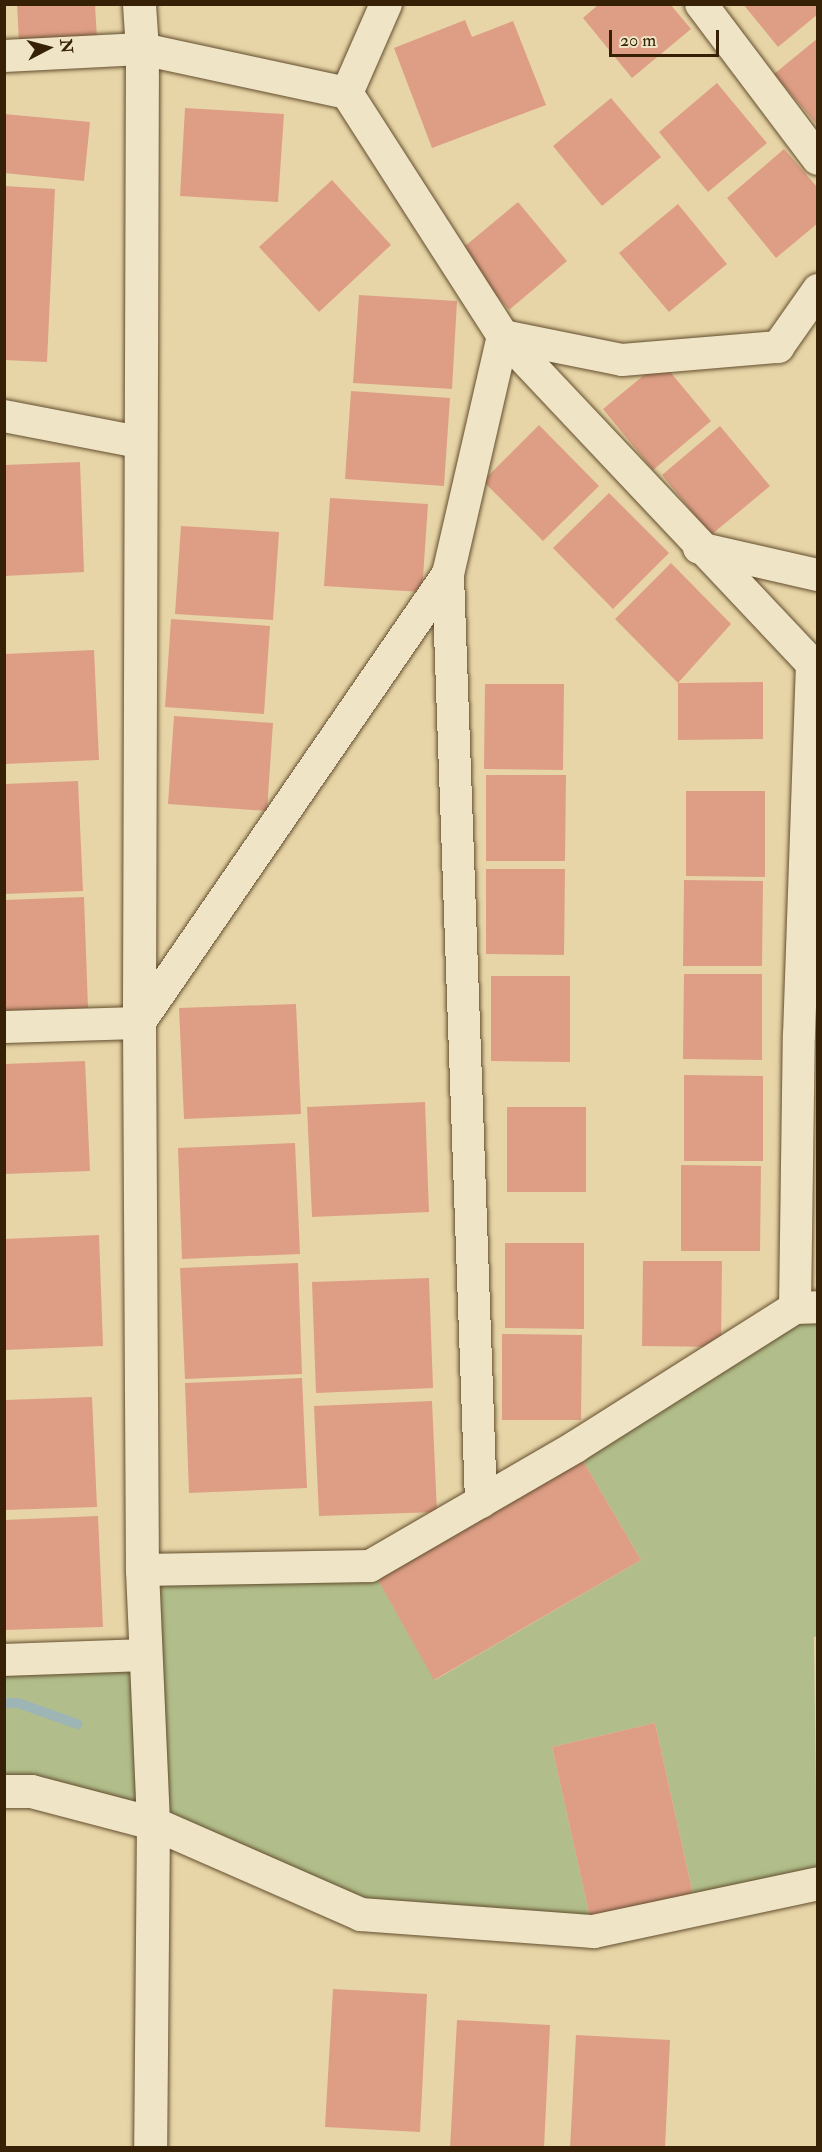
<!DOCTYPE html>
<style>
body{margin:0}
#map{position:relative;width:822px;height:2152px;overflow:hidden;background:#e7d5a7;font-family:"IM FELL Double Pica",serif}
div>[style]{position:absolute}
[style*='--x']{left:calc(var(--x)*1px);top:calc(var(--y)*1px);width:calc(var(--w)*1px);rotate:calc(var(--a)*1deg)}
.green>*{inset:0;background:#b1be8b}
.stream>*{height:10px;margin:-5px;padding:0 5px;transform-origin:5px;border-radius:5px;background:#9db5b4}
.building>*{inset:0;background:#de9e86}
.roads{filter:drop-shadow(0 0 2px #634e2e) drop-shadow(0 0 2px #634e2e)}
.minor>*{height:32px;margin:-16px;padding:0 16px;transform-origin:16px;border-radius:16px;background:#efe4c6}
.tertiary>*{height:33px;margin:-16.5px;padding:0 16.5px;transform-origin:16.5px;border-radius:16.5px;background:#efe4c6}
.secondary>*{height:33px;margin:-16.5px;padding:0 16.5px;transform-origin:16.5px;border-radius:16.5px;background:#efe4c6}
span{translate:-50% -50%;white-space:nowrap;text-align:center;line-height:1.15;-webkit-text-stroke:4.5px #efe4c6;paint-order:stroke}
.frame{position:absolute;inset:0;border:6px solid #372106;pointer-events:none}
.north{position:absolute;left:18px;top:18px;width:60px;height:60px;-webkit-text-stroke:4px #efe4c6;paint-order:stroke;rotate:84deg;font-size:16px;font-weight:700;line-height:24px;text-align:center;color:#372106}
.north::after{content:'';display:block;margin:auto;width:21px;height:27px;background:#372106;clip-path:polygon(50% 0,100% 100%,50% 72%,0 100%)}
.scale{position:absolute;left:609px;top:30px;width:110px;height:27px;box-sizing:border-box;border:3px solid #372106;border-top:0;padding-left:8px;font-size:18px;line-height:21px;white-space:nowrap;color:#372106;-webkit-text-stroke:4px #efe4c6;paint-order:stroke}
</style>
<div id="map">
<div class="green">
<div style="clip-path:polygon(817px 1307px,818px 1636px,814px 1637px,817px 1883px,696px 1908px,655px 1723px,552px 1747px,593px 1931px,360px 1914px,153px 1823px,5px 1791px,4px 1660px,144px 1655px,142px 1570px,370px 1566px,435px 1680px,641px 1560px,575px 1447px)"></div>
</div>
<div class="stream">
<div style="--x:4;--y:1703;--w:14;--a:0"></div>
<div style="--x:18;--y:1703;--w:63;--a:19.6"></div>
</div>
<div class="building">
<div style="clip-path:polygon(17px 4px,95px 4px,97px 39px,19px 42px)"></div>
<div style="clip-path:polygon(599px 4px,670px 4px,691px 29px,632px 78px,583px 18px)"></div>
<div style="clip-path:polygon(743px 4px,818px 4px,818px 14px,778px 47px)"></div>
<div style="clip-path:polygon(465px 20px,472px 37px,513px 21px,546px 105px,432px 148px,394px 48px)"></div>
<div style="clip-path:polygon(818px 38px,818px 126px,774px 74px)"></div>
<div style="clip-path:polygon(717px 83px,767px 143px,708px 192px,659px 132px)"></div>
<div style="clip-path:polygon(611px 98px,661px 157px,602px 206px,553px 146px)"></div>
<div style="clip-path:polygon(185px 108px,284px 114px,278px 202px,180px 196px)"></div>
<div style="clip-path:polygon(4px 114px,90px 122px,84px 181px,4px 173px)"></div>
<div style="clip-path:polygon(784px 149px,818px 188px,818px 223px,776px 258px,727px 198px)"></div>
<div style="clip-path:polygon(332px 180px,391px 245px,319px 312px,259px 247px)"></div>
<div style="clip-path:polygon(4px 186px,55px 189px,47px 362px,4px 360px)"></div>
<div style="clip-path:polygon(518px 202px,567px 261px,509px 310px,459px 251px)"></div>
<div style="clip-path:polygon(678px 204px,727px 264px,669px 312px,619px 253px)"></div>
<div style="clip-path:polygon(359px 295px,457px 301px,452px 389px,353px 383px)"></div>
<div style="clip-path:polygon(661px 361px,711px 421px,653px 470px,603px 409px)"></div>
<div style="clip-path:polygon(351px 391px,450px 398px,444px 486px,345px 479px)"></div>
<div style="clip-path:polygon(539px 425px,599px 486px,543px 541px,483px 481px)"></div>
<div style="clip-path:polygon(720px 426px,770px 486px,711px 535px,662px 475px)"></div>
<div style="clip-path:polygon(80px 462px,84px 572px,4px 576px,4px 465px)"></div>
<div style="clip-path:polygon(609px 493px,669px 553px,613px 609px,553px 548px)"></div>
<div style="clip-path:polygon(330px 498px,428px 504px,422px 592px,324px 586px)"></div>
<div style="clip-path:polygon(181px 526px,279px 532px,273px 620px,175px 614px)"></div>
<div style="clip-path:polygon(671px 563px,731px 624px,678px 683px,615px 619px)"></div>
<div style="clip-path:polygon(171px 619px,270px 626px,264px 714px,165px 707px)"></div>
<div style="clip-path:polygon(94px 650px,99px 760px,4px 764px,4px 654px)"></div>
<div style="clip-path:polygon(763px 682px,763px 739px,678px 740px,678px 683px)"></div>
<div style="clip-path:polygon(485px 684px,564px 684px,563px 770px,484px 769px)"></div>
<div style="clip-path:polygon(174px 716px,273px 723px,267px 811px,168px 804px)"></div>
<div style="clip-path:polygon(486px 775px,566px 775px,565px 861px,486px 861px)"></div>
<div style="clip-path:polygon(78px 781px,83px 891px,4px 894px,4px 784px)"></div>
<div style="clip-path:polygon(686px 791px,765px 791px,765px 877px,686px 876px)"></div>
<div style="clip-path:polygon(486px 869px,565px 869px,564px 955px,486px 954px)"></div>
<div style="clip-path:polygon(684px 880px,763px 881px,762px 966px,683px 966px)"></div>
<div style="clip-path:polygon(84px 897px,88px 1008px,4px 1011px,4px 900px)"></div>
<div style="clip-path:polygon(684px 974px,762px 974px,762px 1060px,683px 1059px)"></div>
<div style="clip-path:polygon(491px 976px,570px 976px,570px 1062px,491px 1061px)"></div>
<div style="clip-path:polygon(296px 1004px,301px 1114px,184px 1119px,179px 1008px)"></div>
<div style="clip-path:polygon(85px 1061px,90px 1171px,4px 1174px,4px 1064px)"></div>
<div style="clip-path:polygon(684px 1075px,763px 1076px,763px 1161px,684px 1161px)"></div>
<div style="clip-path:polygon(425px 1102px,429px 1212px,312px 1217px,307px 1107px)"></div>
<div style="clip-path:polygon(507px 1107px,586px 1107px,586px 1192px,507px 1192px)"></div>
<div style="clip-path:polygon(295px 1143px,300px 1254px,182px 1259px,178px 1148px)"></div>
<div style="clip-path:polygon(681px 1165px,761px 1166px,760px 1251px,681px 1251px)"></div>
<div style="clip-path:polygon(99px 1235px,103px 1346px,4px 1350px,4px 1239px)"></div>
<div style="clip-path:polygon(505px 1243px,584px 1243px,584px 1329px,505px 1328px)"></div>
<div style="clip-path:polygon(643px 1261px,722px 1261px,721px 1347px,642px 1346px)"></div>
<div style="clip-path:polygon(298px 1263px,302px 1374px,185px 1379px,180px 1268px)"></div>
<div style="clip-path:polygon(429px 1278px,433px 1388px,316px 1393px,312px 1282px)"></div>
<div style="clip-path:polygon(502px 1334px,582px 1335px,581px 1420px,502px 1420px)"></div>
<div style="clip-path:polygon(302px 1378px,307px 1488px,189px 1493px,185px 1383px)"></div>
<div style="clip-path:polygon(92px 1397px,97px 1507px,4px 1510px,4px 1400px)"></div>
<div style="clip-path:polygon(432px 1401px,437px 1512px,319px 1516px,314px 1406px)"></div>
<div style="clip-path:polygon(575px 1447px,641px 1560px,434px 1680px,370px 1566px)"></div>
<div style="clip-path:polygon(98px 1516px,103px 1627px,4px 1630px,4px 1520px)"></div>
<div style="clip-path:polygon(655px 1723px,696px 1908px,593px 1931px,552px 1747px)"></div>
<div style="clip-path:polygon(333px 1989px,427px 1994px,420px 2132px,325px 2127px)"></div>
<div style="clip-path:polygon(457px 2020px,550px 2025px,544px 2148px,450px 2148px)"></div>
<div style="clip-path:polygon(576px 2035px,670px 2040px,665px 2148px,570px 2148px)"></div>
</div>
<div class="roads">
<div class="minor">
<div style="--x:701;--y:4;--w:194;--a:53"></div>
<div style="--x:4;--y:56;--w:138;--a:-2.9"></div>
<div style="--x:142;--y:49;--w:210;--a:12.1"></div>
<div style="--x:347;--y:93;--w:289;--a:57.3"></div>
<div style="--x:503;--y:336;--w:459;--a:46.7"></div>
<div style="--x:347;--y:93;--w:97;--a:-66.3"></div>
<div style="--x:4;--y:416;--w:137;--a:10.9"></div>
<div style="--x:699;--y:548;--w:122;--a:12.8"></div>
<div style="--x:4;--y:1027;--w:135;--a:-1.7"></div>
<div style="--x:139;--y:1023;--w:545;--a:-55.46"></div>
<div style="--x:795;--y:1308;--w:273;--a:-89.2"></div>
<div style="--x:799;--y:1035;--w:370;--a:-88"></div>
<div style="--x:481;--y:1502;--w:929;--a:-92.04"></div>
<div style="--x:448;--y:574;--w:244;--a:-77"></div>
<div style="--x:503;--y:336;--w:121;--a:11.4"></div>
<div style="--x:622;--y:360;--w:157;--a:-4.8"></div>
<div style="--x:778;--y:347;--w:70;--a:-54.9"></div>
<div style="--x:142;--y:1570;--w:228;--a:-1"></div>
<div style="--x:370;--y:1566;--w:237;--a:-30.1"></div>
<div style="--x:575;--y:1447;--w:260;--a:-32.3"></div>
<div style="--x:795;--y:1308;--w:23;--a:-2"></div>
<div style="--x:4;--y:1660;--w:140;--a:-2"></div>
</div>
<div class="tertiary">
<div style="--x:4;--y:1791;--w:27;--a:0"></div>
<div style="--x:31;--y:1791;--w:126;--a:14.7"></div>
<div style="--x:153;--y:1823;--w:226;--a:23.7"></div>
<div style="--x:360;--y:1914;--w:234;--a:4.2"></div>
<div style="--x:593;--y:1931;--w:230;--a:-12"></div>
</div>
<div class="secondary">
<div style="--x:139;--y:4;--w:45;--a:86.2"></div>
<div style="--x:142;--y:49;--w:974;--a:90.18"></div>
<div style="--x:139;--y:1023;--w:547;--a:89.69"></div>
<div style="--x:142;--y:1570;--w:253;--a:87.5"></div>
<div style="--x:153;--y:1823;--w:325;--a:90.5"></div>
</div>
</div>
<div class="frame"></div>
<div class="north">N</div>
<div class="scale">20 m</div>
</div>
